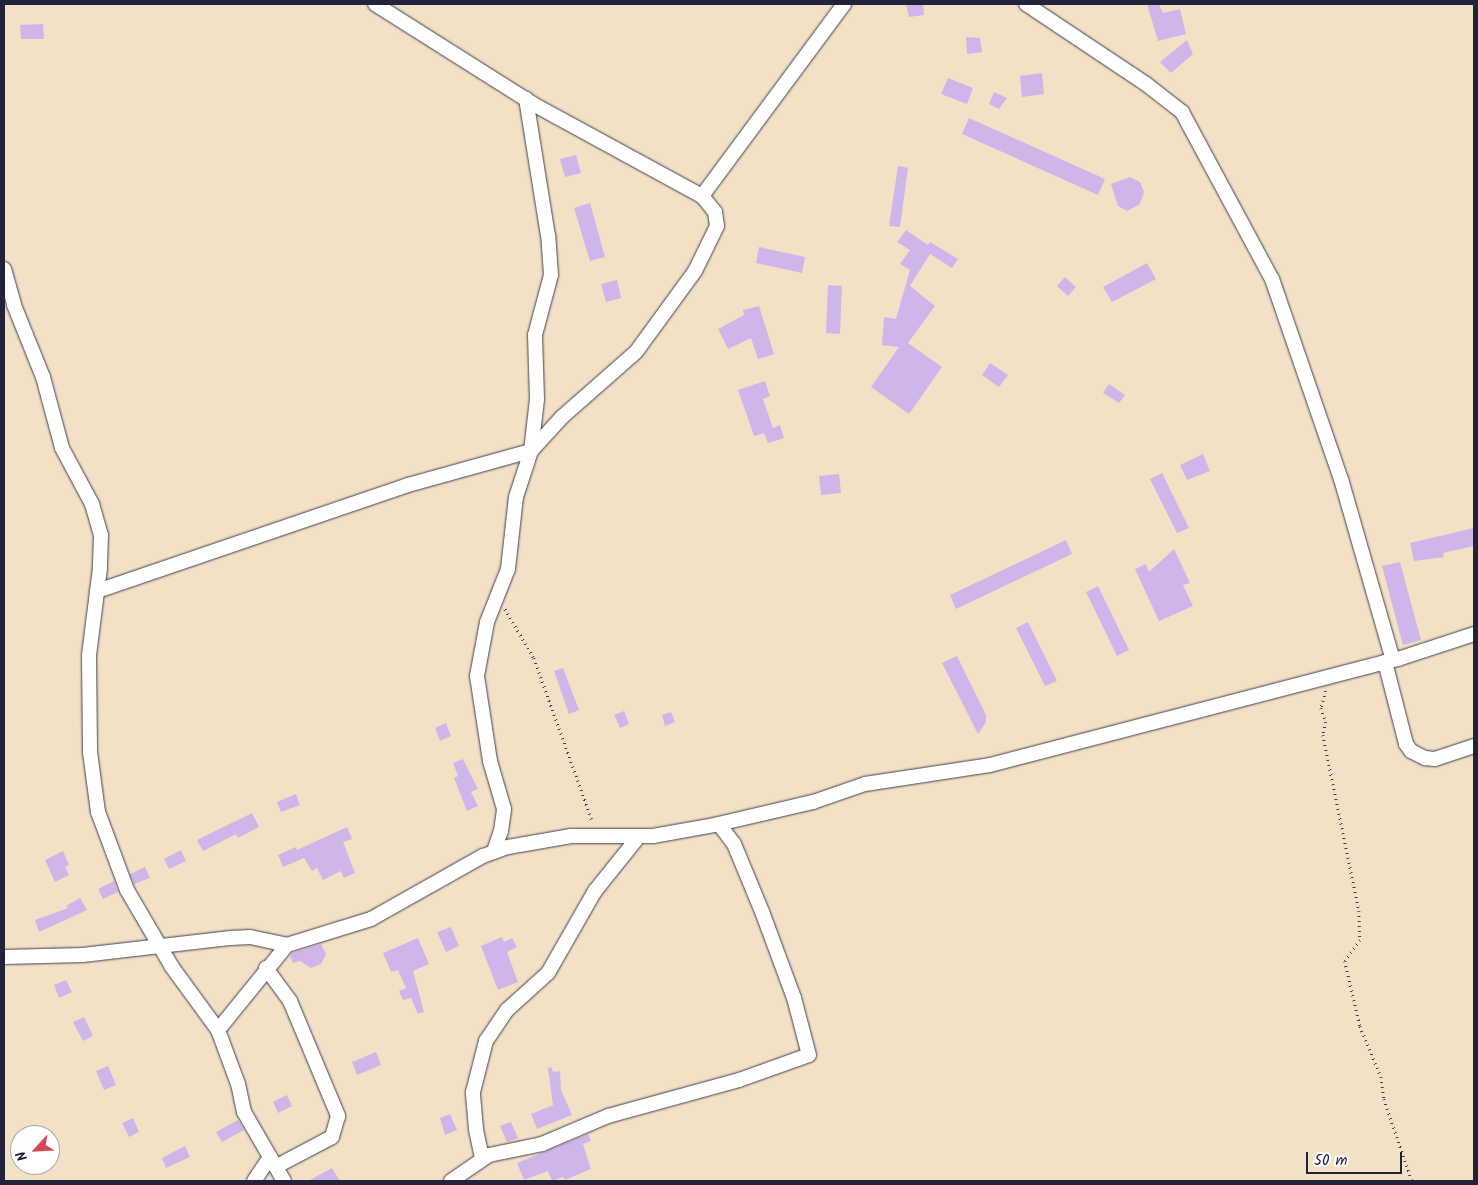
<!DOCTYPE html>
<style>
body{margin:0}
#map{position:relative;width:1478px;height:1185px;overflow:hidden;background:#f3e1c5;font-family:Kalam,sans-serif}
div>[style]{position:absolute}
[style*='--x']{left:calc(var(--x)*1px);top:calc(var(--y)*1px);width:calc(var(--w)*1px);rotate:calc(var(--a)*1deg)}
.building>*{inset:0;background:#cfb6ea}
.path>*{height:2.5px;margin-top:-1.25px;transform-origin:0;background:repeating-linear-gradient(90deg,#413f50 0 1px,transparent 0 5px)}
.roads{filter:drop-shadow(0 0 1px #413f50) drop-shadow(0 0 1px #413f50)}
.minor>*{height:14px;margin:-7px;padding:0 7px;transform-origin:7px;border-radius:7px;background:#fff}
span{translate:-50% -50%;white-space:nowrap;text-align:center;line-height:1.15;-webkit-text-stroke:4.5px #fff;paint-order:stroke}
.frame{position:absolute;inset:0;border:5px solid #22223b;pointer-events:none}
.north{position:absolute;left:10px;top:1125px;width:50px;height:50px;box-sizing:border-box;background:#fff;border:1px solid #a7a7b1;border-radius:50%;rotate:245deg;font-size:14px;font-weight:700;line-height:20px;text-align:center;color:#22223b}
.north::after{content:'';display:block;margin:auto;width:18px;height:22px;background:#d1495b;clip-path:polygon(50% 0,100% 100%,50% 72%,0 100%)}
.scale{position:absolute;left:1306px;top:1152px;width:96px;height:22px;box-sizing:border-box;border:2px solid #22223b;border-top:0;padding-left:6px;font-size:15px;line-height:18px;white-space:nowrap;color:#22223b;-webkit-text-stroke:4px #fff;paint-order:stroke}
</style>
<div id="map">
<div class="building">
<div style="clip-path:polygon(906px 4px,923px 4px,924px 15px,909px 17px)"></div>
<div style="clip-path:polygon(1147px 4px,1159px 4px,1163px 13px,1180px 9px,1186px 34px,1158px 41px)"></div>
<div style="clip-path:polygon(43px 24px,44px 39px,21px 39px,20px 25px)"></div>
<div style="clip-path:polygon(966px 37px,980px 38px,982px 52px,967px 54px)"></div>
<div style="clip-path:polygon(1187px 40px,1193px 54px,1171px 73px,1160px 62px)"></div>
<div style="clip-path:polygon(1042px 73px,1044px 94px,1022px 97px,1020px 76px)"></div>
<div style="clip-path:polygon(948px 78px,973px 88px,967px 104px,941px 94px)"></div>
<div style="clip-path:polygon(994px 92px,1007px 98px,999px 109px,989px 104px)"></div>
<div style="clip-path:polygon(969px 118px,1105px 179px,1098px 195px,962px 134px)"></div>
<div style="clip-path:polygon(576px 155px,581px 173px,565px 177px,560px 159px)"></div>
<div style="clip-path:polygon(898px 166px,908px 168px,900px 227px,889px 226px)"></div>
<div style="clip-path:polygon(1130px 177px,1140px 182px,1144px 192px,1140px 204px,1127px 211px,1118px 206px,1111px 184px)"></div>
<div style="clip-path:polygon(590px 203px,605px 257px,590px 261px,574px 208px)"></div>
<div style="clip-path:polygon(906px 230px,928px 245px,930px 242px,958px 259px,952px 268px,930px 254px,910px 286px,935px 306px,908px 343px,942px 367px,909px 414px,871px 387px,899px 347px,882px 345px,884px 317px,896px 319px,910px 270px,900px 264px,910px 250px,897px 242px)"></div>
<div style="clip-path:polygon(759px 247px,805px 257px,802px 273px,756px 263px)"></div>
<div style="clip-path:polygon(1147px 263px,1156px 279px,1112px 302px,1103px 287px)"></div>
<div style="clip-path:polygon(1065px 277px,1076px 287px,1068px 296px,1057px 286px)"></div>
<div style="clip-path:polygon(617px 280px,621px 298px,606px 302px,601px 284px)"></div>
<div style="clip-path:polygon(828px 285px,842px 286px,840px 334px,826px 333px)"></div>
<div style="clip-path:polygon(759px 306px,774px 354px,758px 359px,751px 338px,728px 349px,718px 329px,744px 315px,743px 310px)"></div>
<div style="clip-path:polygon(990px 363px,1008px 375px,999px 387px,982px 375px)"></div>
<div style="clip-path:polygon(765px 381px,770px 396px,763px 399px,773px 428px,780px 425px,784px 438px,768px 443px,764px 433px,754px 436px,738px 390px)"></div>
<div style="clip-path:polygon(1109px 384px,1125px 395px,1119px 403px,1103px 393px)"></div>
<div style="clip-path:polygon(1203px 454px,1210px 471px,1187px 480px,1180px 465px)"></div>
<div style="clip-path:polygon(1162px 473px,1189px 528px,1177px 533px,1150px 479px)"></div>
<div style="clip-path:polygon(839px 474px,841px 493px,821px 495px,819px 476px)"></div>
<div style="clip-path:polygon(1474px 528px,1474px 546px,1443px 553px,1444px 557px,1414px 561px,1410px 543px)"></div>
<div style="clip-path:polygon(1066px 540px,1072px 554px,956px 609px,950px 595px)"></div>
<div style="clip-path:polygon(1174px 549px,1190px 583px,1183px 585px,1193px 606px,1159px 621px,1135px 569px,1146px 564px,1149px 572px)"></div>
<div style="clip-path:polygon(1400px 562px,1421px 640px,1403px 645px,1382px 566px)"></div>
<div style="clip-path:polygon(1098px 586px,1129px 650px,1117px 656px,1086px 592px)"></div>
<div style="clip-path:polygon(1028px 622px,1057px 681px,1045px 686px,1016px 628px)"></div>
<div style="clip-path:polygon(957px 656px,986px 715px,986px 722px,978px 734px,942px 663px)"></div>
<div style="clip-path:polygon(563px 668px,579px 710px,569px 714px,554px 671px)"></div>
<div style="clip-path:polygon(624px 711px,629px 724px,620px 728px,614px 715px)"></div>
<div style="clip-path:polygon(671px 712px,675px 722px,665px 726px,662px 715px)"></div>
<div style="clip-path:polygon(446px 723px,451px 736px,440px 741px,435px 728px)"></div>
<div style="clip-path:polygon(463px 759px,478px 789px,471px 792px,478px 806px,467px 811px,454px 778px,458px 776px,453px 763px)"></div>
<div style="clip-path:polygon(296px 794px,300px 805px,281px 812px,277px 802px)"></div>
<div style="clip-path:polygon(252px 813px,259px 827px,238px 838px,236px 834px,203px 851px,197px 840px)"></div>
<div style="clip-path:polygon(347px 827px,352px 839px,343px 842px,355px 873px,344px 878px,341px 871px,323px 880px,317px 868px,312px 871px,304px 858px,283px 867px,278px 855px,296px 847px,297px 850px)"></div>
<div style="clip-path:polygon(181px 850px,186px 861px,169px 869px,164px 859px)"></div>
<div style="clip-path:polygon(63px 851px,69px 865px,65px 867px,69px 875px,55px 882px,45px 860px)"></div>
<div style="clip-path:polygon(145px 867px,150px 878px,134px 884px,130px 874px)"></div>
<div style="clip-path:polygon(114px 881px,118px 892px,103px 899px,98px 889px)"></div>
<div style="clip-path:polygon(80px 898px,87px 910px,39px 932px,35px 920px,68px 908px,66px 906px)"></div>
<div style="clip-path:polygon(451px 927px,459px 946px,446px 952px,437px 932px)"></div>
<div style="clip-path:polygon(502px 937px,504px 942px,512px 938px,517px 947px,507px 952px,518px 982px,498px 990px,481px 946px)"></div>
<div style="clip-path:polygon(418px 938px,429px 964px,413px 971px,424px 1012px,418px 1014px,411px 998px,403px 1000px,399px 991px,406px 988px,398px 970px,391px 972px,383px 953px)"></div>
<div style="clip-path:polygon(321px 944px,326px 954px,321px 964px,311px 968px,300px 961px,293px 963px,290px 956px,292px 953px)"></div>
<div style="clip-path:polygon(66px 980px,72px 992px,59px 998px,54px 985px)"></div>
<div style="clip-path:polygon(84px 1017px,93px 1036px,83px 1041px,73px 1022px)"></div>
<div style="clip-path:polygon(376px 1052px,381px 1065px,357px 1075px,352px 1062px)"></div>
<div style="clip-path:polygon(108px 1066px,116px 1085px,104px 1090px,96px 1071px)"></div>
<div style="clip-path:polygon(551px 1067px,553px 1072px,560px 1071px,561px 1090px,572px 1115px,537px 1129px,531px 1114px,553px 1105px,548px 1068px)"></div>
<div style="clip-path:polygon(287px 1095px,292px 1106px,278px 1113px,273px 1102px)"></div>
<div style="clip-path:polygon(450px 1114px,457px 1130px,445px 1135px,440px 1118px)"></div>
<div style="clip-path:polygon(133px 1118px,139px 1132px,129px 1137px,122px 1123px)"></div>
<div style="clip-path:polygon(238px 1120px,244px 1130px,222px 1142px,216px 1132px)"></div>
<div style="clip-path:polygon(511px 1122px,518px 1138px,507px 1142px,500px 1126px)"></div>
<div style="clip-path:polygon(588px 1134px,591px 1141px,583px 1144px,591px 1169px,565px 1180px,563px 1177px,552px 1181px,548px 1171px,524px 1180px,517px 1163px)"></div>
<div style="clip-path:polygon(185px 1146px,190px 1157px,166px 1168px,162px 1158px)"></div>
<div style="clip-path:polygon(332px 1168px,340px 1181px,308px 1181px)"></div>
</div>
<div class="path">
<div style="--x:505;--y:609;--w:57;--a:59.4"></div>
<div style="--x:534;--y:658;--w:175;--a:70.3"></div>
<div style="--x:1326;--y:691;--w:18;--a:106"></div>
<div style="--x:1321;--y:708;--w:15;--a:70"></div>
<div style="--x:1326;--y:722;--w:13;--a:103"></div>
<div style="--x:1323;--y:735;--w:180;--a:78.4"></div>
<div style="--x:1359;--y:911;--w:29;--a:88"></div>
<div style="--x:1360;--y:940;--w:26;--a:126"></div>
<div style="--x:1345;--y:961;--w:67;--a:77"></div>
<div style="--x:1360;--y:1026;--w:55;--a:67.6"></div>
<div style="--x:1381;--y:1077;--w:22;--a:82"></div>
<div style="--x:1384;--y:1099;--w:87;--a:71.1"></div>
</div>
<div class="roads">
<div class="minor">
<div style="--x:375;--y:4;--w:187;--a:32.3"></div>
<div style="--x:533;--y:104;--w:192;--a:28.6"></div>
<div style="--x:702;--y:196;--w:239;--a:-53.5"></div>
<div style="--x:1026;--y:4;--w:144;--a:33.7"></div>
<div style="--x:1146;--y:84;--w:46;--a:37.9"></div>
<div style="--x:1182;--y:112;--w:190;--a:61.7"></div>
<div style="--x:1272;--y:279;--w:212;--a:71"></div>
<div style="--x:1341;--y:479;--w:188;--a:74"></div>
<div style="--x:4;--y:269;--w:37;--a:74"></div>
<div style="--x:14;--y:305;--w:78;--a:68.1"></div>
<div style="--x:43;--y:377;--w:73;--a:75"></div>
<div style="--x:62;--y:448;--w:64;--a:61.8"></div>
<div style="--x:92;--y:504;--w:32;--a:74"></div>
<div style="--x:101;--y:535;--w:33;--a:92"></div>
<div style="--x:100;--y:568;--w:88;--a:97.2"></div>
<div style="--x:89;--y:655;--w:97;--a:89.4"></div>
<div style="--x:90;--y:752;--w:61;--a:82.4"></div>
<div style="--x:98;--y:812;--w:83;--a:69.6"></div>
<div style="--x:127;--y:890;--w:89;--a:59.7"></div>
<div style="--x:172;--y:967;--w:78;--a:53.9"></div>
<div style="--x:97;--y:591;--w:329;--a:-18.8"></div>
<div style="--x:408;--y:485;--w:128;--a:-15.5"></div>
<div style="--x:531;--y:451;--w:46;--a:-47.6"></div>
<div style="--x:562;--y:417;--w:98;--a:-41.3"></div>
<div style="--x:636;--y:352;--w:100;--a:-53.9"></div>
<div style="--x:695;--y:271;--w:50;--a:-63.9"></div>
<div style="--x:717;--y:226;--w:14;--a:-98"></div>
<div style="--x:715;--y:212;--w:21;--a:-129"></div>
<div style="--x:1385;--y:662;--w:85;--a:75.6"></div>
<div style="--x:1406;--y:744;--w:9;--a:54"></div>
<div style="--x:1411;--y:751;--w:16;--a:27"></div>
<div style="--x:1425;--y:758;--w:10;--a:6"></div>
<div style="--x:1435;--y:759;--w:41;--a:-18.4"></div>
<div style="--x:494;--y:851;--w:21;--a:-71"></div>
<div style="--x:501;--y:831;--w:22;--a:-82"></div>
<div style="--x:504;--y:809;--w:50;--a:-106.3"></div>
<div style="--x:490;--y:761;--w:86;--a:-98.7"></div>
<div style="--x:477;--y:676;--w:55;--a:-79.5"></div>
<div style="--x:487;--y:622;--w:57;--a:-68.4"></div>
<div style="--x:508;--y:569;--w:72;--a:-83.7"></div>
<div style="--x:516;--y:497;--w:48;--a:-71.9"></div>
<div style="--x:531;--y:451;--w:52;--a:-83.4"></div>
<div style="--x:537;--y:399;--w:64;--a:-91.8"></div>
<div style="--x:535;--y:335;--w:62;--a:-75.1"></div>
<div style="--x:551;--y:275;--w:39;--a:-94"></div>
<div style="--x:548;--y:236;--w:139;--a:-99.1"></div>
<div style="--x:4;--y:957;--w:79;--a:-1.5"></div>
<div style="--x:83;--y:955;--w:149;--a:-6.6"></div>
<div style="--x:231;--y:938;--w:19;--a:-3"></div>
<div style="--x:250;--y:937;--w:38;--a:12"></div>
<div style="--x:266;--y:968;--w:41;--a:54"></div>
<div style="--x:290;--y:1001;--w:125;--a:67.3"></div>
<div style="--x:338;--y:1116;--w:22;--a:106"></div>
<div style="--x:332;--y:1137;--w:64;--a:152.2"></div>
<div style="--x:482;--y:1158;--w:30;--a:-102"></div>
<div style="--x:476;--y:1129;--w:37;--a:-95"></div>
<div style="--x:473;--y:1092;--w:53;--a:-75.7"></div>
<div style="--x:486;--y:1041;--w:37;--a:-56"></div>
<div style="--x:507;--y:1010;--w:55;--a:-42.1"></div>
<div style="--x:548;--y:973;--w:95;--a:-60.2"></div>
<div style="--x:595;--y:891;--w:70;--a:-51.3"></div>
<div style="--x:254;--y:1181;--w:29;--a:-56"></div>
<div style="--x:284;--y:1181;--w:80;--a:-120.1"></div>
<div style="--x:244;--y:1112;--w:29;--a:-102"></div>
<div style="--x:238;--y:1084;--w:58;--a:-110.3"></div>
<div style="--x:218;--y:1030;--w:109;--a:-50.9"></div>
<div style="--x:287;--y:945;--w:88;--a:-17.2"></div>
<div style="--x:371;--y:919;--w:129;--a:-29.4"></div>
<div style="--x:483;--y:856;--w:27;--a:-20"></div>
<div style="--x:508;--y:847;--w:64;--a:-9.9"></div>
<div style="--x:571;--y:836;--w:82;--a:0"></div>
<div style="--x:653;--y:836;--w:62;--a:-10.2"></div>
<div style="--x:714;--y:825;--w:102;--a:-13.1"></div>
<div style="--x:813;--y:802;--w:55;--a:-19.1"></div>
<div style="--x:865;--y:784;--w:126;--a:-8.6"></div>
<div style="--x:990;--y:765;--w:422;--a:-14.6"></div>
<div style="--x:1398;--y:659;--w:80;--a:-18.2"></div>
<div style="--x:451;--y:1181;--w:46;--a:-34.4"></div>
<div style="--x:489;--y:1155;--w:54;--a:-11.7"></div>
<div style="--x:542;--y:1144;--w:72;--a:-23"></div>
<div style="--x:608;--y:1116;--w:136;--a:-15.4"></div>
<div style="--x:739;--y:1080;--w:74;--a:-19.7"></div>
<div style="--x:809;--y:1055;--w:59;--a:-104.7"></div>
<div style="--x:794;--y:998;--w:90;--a:-110.3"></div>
<div style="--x:763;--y:914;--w:76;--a:-112.5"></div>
<div style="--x:734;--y:844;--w:25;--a:-127"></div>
</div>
</div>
<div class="frame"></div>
<div class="north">N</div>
<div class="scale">50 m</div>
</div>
